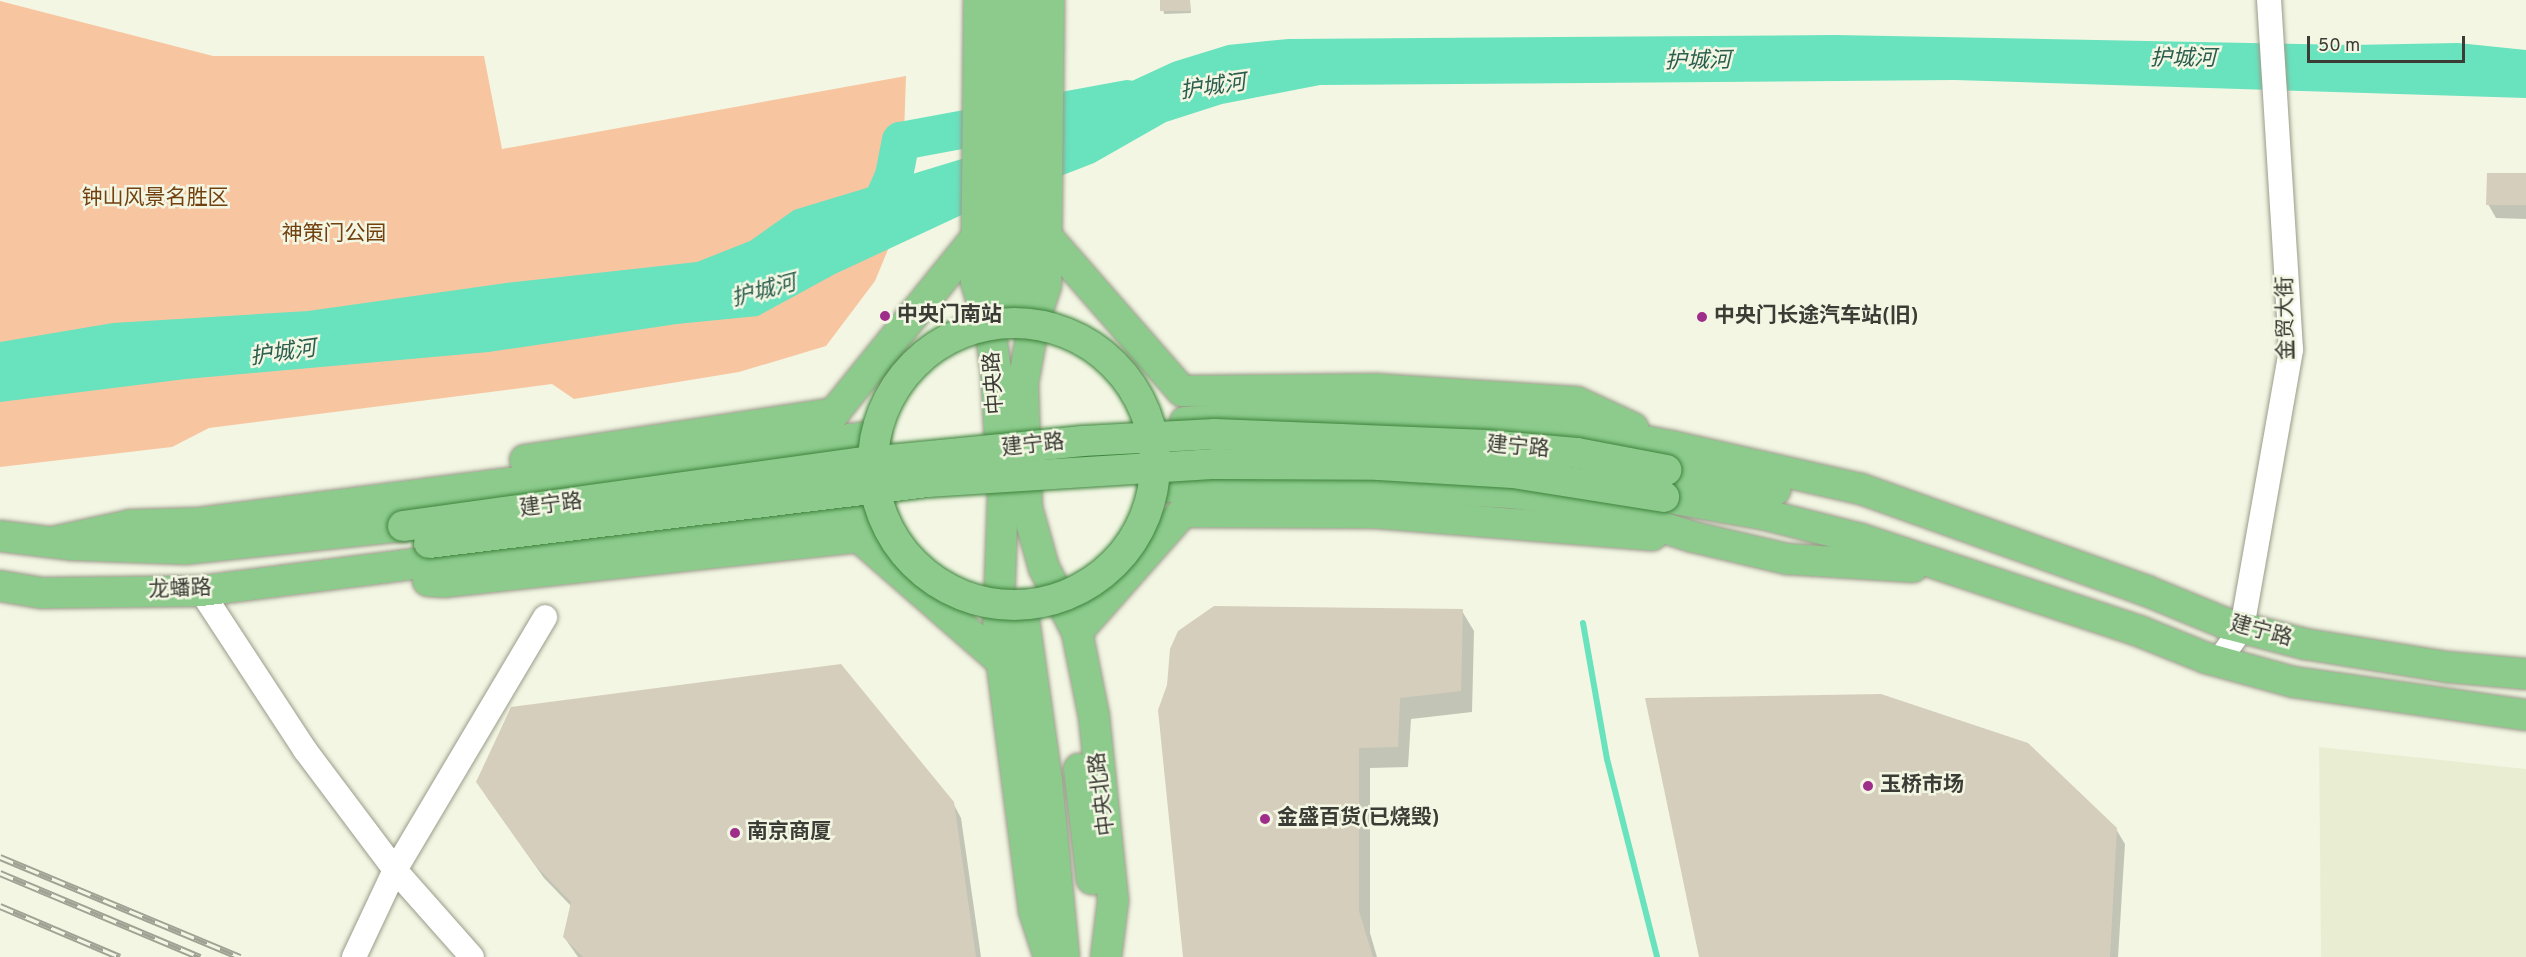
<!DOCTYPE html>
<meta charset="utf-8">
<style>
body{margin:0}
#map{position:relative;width:2526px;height:957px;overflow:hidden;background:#f3f6e3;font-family:Overpass,"Noto Sans SC",sans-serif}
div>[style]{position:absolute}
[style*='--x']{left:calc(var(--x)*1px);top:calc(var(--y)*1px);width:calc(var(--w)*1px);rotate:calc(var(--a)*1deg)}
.built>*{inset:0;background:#e9eed3}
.green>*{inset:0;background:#f7c6a0}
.water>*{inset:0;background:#69e2be}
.shadow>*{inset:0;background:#0003}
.stream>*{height:6px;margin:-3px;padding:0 3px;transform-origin:3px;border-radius:3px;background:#69e2be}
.river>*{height:38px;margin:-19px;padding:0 19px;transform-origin:19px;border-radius:19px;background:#69e2be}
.building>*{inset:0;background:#d6cebc}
.roads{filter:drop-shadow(0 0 2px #999c8a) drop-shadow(0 0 2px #999c8a)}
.minor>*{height:24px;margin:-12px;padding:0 12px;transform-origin:12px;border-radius:12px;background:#fff}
.major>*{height:30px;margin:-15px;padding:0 15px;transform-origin:15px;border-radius:15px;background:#8ccb8c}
.rail>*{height:7px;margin-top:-3.5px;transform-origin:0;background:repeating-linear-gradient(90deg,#f3f6e3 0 14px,#a0a294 0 28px);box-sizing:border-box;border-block:2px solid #a0a294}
.bridges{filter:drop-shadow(0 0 2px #3e833c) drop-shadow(0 0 2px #3e833c)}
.major-bridge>*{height:30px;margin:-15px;padding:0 15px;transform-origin:15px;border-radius:15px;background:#8ccb8c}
.major-bridge>.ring{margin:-15px;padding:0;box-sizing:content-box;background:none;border:30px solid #8ccb8c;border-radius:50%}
.dots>*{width:16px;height:16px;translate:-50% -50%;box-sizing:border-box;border:3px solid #f3f6e3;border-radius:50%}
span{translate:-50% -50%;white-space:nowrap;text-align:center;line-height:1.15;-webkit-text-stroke:5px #f3f6e3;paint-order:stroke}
.park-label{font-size:21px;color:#72410f}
.poi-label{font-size:21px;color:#3b3c35;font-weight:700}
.left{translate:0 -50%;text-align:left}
.street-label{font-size:21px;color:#3b3c35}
.water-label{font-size:22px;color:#2b5e4e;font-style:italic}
.scale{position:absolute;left:2307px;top:36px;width:158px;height:27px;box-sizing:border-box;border:3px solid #3b3c35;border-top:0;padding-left:8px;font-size:18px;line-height:21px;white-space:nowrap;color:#3b3c35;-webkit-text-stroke:4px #f3f6e3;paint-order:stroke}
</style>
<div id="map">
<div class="built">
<div style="clip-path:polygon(2319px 747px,2526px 769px,2526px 957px,2321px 957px)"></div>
</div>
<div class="green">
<div style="clip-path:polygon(0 1px,213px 56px,484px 56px,502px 149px,906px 76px,904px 135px,912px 146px,903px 159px,902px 196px,892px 240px,875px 281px,826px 346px,739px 372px,574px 399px,552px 384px,209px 428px,172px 447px,0 467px)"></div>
</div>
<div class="water">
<div style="clip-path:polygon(1835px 35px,2351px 45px,2458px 43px,2526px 50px,2526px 98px,1955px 80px,1320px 85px,1222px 104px,1166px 122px,1094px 163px,968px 212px,835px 274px,758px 316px,677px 324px,489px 352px,186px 379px,0 402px,0 342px,113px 323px,308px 311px,506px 283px,697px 262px,750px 241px,794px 210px,965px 158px,1173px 62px,1228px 45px,1288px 39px)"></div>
</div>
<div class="shadow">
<div style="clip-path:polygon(1162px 0,1190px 0,1191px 13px,1164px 14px)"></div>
<div style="clip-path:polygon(2526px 175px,2526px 219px,2496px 218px,2488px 204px)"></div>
<div style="clip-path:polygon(1462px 611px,1474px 631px,1472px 712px,1411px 719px,1408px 767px,1370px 768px,1370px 933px,1377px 957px,1184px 957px)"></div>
<div style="clip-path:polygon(486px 796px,953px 803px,961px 818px,981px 957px,578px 957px,564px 937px,571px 906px,544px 878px)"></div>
<div style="clip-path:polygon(2116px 829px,2125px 844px,2118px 957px,1700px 957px)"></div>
</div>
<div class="stream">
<div style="--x:1583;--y:623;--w:138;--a:80"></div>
<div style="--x:1607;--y:759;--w:204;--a:75.8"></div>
</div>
<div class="river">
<div style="--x:872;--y:226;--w:55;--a:-66.3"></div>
<div style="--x:894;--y:176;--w:36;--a:-79"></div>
<div style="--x:901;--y:141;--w:230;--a:-10.5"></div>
</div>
<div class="building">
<div style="clip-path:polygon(1160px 0,1190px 0,1190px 11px,1160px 11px)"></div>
<div style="clip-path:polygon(2487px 173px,2526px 173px,2526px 205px,2486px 205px)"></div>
<div style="clip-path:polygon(1214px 606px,1463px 609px,1461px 691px,1400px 698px,1398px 747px,1359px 748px,1359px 911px,1373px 957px,1183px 957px,1158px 710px,1167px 685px,1170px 649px,1178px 631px)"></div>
<div style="clip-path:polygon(841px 664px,954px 802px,976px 957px,583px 957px,563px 937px,571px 902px,534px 864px,476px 782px,511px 707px)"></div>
<div style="clip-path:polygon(1881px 694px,2028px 743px,2117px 828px,2110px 957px,1699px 957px,1645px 698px)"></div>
</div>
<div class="roads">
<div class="minor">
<div style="--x:201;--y:591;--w:190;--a:56.8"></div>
<div style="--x:305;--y:750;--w:150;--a:53.1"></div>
<div style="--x:395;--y:870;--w:116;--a:48.5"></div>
<div style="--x:2218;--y:662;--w:42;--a:-54.8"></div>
<div style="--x:2242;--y:628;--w:283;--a:-80"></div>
<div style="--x:2291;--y:349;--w:350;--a:-93.6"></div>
<div style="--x:354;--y:957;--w:96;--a:-64.8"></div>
<div style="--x:395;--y:870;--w:294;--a:-59.3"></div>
</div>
<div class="major">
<div style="--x:979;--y:0;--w:282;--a:90.6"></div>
<div style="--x:976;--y:282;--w:48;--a:73.1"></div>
<div style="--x:990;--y:328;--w:42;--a:81.9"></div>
<div style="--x:996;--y:370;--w:126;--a:86.8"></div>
<div style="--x:1003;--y:496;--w:138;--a:92.1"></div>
<div style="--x:998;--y:634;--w:279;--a:82.6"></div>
<div style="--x:1034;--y:911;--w:48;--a:71.9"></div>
<div style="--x:1049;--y:0;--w:285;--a:90.6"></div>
<div style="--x:1046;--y:285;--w:39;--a:108"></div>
<div style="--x:1034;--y:322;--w:62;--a:100.2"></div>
<div style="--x:1023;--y:383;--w:125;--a:88.2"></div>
<div style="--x:1027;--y:508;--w:62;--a:74.2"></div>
<div style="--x:1044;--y:568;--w:72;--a:62.7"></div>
<div style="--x:1077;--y:632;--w:86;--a:78.6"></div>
<div style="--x:1094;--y:716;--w:186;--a:84.1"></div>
<div style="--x:1113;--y:901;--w:56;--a:97.1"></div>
<div style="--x:1048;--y:238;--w:203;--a:48.8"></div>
<div style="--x:1182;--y:391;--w:193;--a:-0.6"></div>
<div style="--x:1375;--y:389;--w:202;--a:3.7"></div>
<div style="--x:1577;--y:402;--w:62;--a:24.9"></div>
<div style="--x:999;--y:323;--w:323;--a:-90"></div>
<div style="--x:1024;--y:323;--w:323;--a:-89.5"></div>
<div style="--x:1185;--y:422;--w:94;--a:-4.3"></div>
<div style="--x:1279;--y:415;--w:188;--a:1.5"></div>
<div style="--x:1467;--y:420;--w:110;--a:4.2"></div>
<div style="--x:1577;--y:428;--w:96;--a:10.8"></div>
<div style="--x:1671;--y:446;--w:195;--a:12.8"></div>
<div style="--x:1861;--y:489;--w:304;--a:19.6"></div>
<div style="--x:2147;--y:591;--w:87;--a:22.4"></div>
<div style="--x:2227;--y:624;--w:81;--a:14.4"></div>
<div style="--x:2305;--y:644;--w:144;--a:9.2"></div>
<div style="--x:2447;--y:667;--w:79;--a:5.1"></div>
<div style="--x:525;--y:460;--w:313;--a:-8.6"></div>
<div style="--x:834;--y:413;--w:224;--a:-51"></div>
<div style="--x:1666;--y:470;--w:111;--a:10.4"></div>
<div style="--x:1155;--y:486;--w:98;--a:2.9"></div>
<div style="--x:1253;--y:491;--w:129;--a:-2.2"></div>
<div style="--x:1382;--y:486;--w:130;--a:3.1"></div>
<div style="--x:1512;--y:493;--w:71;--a:7.3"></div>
<div style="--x:1582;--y:502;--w:116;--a:17.5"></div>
<div style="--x:1693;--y:537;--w:97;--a:13.2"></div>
<div style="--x:1787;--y:559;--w:126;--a:3.6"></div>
<div style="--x:1664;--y:497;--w:104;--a:10"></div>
<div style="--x:1766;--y:515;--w:98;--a:14.2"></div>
<div style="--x:1861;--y:539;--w:293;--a:18.3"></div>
<div style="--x:2139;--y:631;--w:72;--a:21.9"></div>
<div style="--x:2206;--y:658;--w:90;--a:15.4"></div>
<div style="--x:2293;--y:682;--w:235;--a:8.1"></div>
<div style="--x:0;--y:536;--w:74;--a:7"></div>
<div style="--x:73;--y:545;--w:112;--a:2"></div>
<div style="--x:185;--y:549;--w:219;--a:-6"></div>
<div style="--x:53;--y:542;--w:79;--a:-12.4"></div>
<div style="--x:130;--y:525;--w:68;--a:-1.7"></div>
<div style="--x:198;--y:523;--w:682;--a:-7.33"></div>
<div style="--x:428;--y:581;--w:16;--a:4"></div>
<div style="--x:444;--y:582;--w:417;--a:-6.2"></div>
<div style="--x:859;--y:537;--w:189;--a:41.1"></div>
<div style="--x:0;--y:586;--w:43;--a:9.5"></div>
<div style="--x:42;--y:593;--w:159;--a:-0.7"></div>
<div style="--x:201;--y:591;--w:523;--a:-7.25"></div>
<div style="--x:720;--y:525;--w:160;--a:-3.9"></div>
<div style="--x:1022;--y:606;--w:177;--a:81.9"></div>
<div style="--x:1047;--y:781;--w:177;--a:84.5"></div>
<div style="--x:1077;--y:632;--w:160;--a:-48.5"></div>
<div style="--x:1183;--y:512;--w:193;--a:0.3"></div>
<div style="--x:1376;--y:513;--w:277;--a:4.6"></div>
<div style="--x:1079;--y:769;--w:111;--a:83.3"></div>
</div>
</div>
<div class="rail">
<div style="--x:0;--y:857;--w:260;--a:22.6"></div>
<div style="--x:0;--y:873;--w:217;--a:22.8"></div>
<div style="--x:0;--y:906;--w:130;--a:23"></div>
</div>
<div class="bridges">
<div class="major-bridge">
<div class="ring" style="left:873px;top:323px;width:252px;height:252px"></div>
<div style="--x:403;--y:526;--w:460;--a:-7.9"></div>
<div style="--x:859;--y:463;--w:225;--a:-5.6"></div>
<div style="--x:1083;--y:441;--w:132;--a:-3"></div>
<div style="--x:1215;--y:434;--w:271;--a:2.3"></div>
<div style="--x:1486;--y:445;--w:91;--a:5"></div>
<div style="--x:1577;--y:453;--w:91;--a:10.8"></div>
<div style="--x:429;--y:543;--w:502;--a:-6.98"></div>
<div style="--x:927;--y:482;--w:289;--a:-3.6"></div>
<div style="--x:1215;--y:464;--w:164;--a:0.3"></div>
<div style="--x:1379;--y:465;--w:134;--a:3.4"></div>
<div style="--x:1513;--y:473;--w:153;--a:9"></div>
</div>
</div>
<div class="dots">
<div style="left:885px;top:316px;background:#9f2e8a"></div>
<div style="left:1702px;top:317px;background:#9f2e8a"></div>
<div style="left:1868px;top:786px;background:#9f2e8a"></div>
<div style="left:1265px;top:819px;background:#9f2e8a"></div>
<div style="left:735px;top:833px;background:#9f2e8a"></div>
</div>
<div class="park-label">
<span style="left:155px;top:199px">钟山风景名胜区</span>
<span style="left:334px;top:235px">神策门公园</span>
</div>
<div class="poi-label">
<span class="left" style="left:897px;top:316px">中央门南站</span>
<span class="left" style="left:1714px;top:317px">中央门长途汽车站(旧)</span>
<span class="left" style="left:1880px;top:786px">玉桥市场</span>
<span class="left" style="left:1277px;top:819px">金盛百货(已烧毁)</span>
<span class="left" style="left:747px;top:833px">南京商厦</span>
</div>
<div class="street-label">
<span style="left:2287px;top:318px;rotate:-91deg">金贸大街</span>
<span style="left:995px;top:383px;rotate:-94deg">中央路</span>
<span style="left:1033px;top:446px;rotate:-6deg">建宁路</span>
<span style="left:1518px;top:448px;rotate:5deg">建宁路</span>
<span style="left:551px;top:506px;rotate:-7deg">建宁路</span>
<span style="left:180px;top:590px;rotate:-2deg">龙蟠路</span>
<span style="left:2261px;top:632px;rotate:15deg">建宁路</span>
<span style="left:1103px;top:794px;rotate:-97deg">中央北路</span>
</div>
<div class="water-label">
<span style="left:2183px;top:60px">护城河</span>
<span style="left:1698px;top:62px;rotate:-1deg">护城河</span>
<span style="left:1213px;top:88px;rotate:-8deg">护城河</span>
<span style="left:764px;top:292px;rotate:-15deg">护城河</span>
<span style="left:283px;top:354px;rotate:-8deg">护城河</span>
</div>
<div class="scale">50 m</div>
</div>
